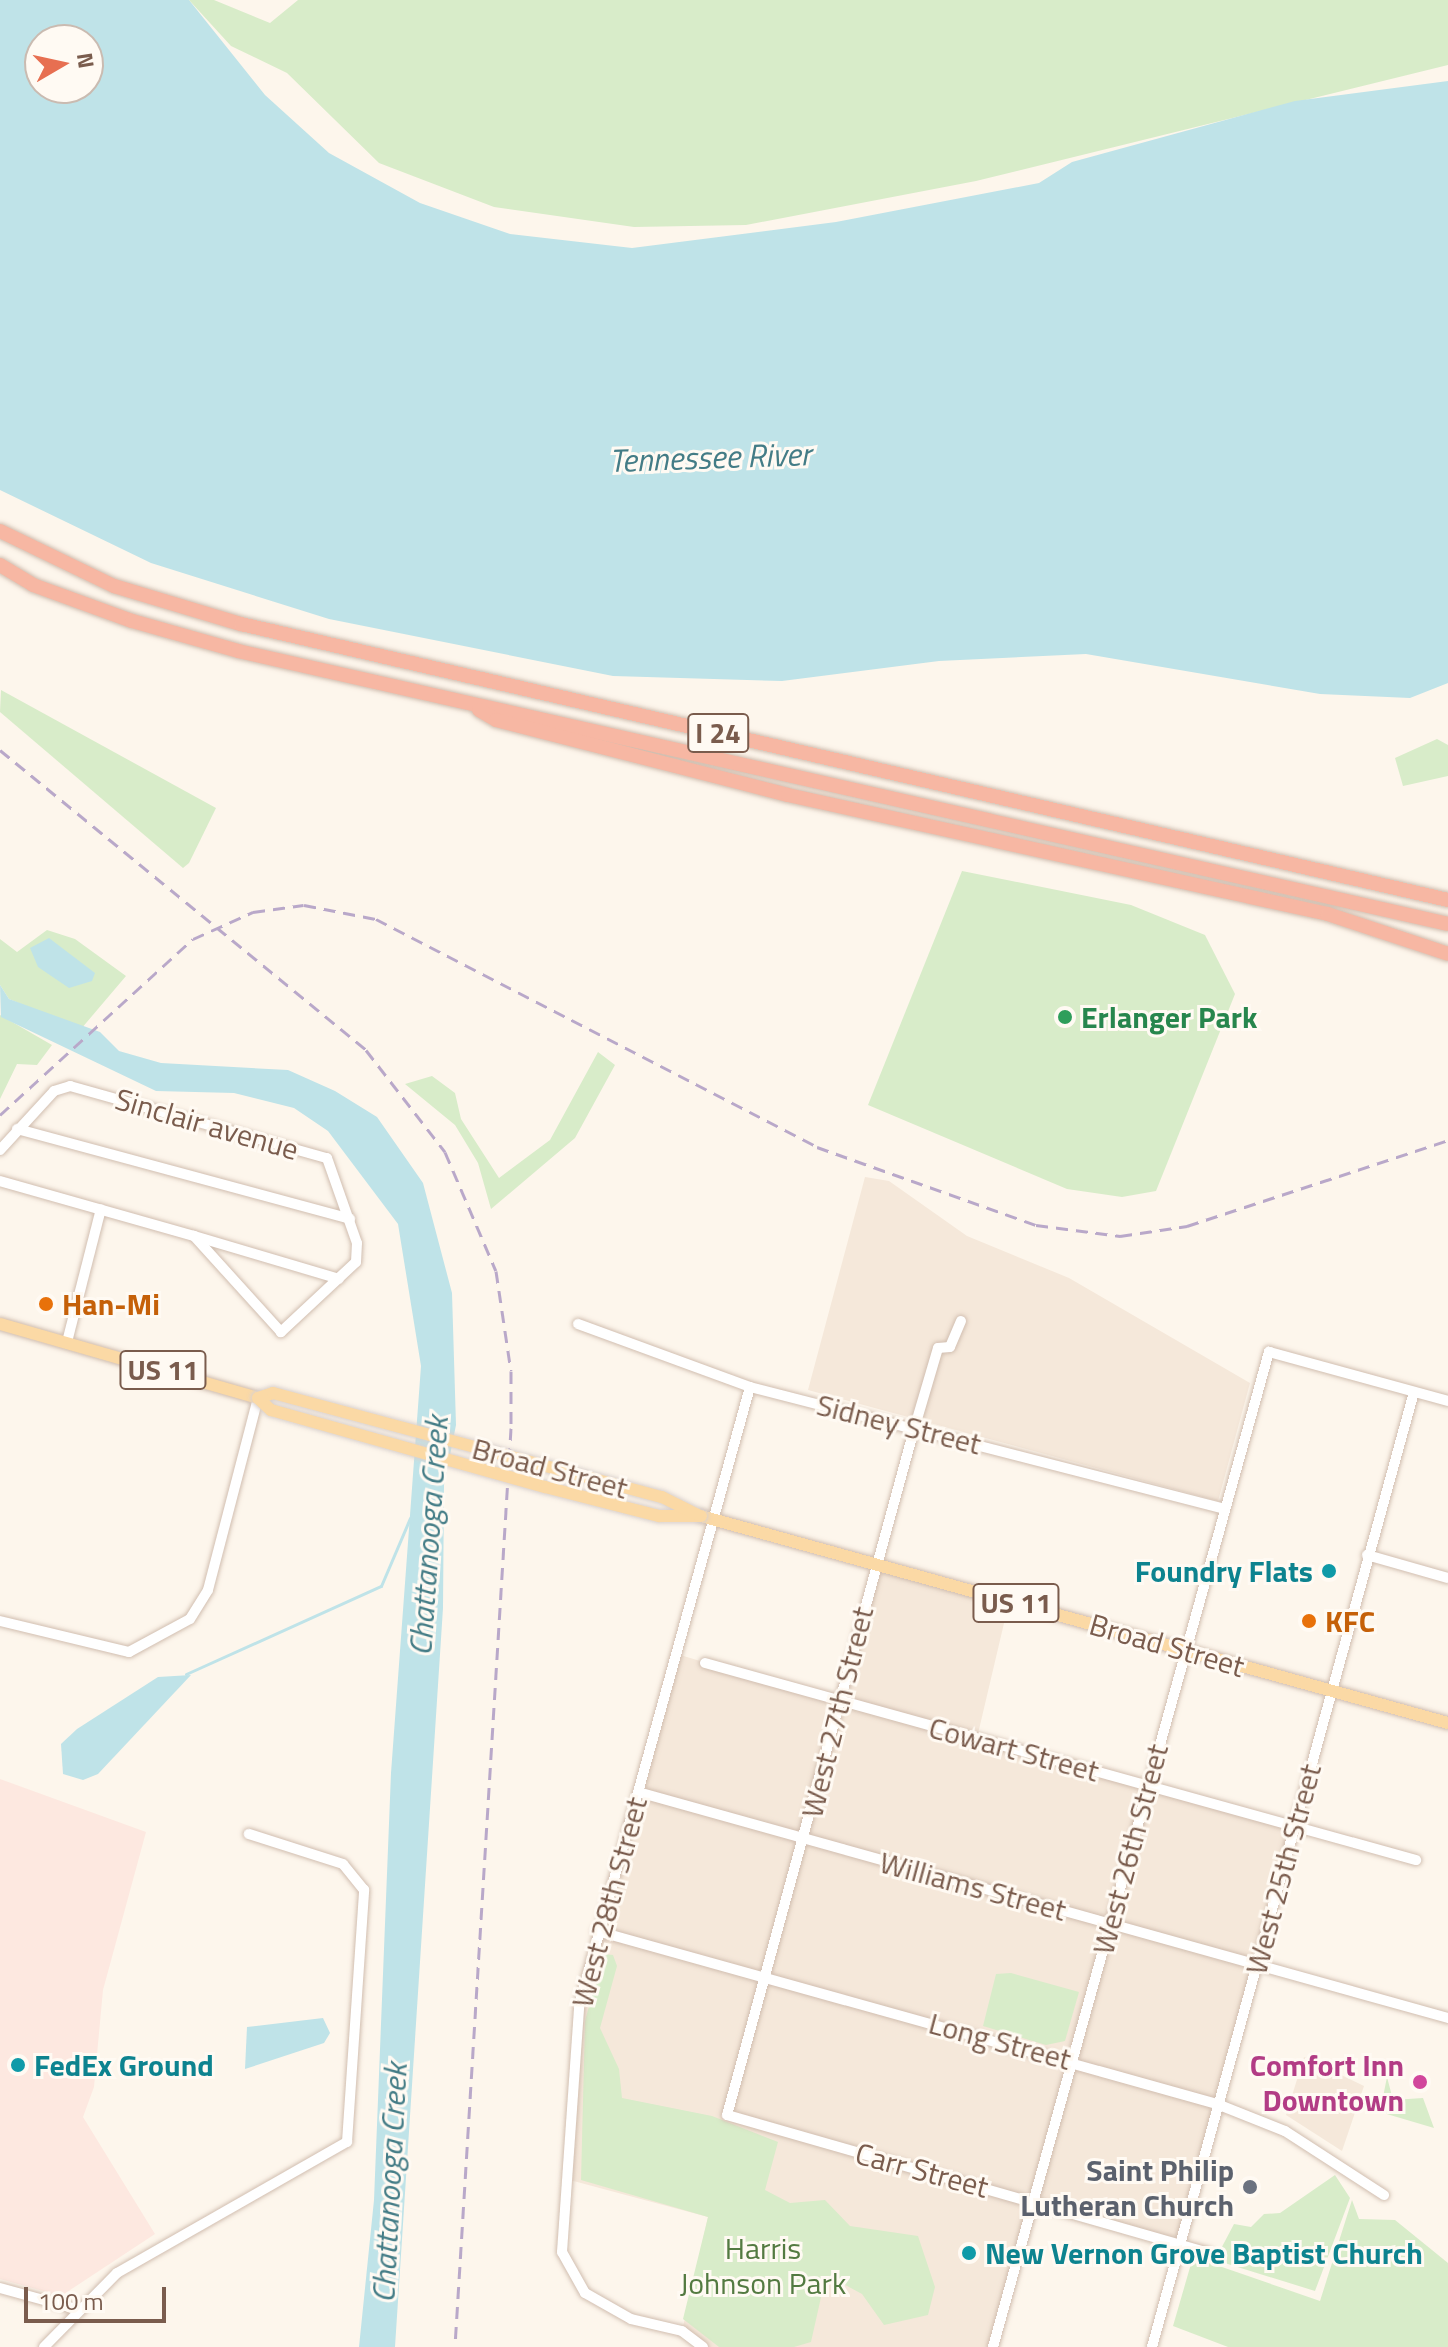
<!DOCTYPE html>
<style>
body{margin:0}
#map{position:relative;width:1448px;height:2347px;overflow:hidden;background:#fdf6ec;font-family:"Titillium Web",sans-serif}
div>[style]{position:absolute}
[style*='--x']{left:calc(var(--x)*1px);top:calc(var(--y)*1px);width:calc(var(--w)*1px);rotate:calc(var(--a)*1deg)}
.residential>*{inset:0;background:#f5e8da}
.commercial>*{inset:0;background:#fde8e0}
.green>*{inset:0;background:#d8ecc9}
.water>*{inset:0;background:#bfe3e8}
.stream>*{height:3px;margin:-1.5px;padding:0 1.5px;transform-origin:1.5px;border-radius:1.5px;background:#bfe3e8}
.roads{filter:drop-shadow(0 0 2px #d1beb0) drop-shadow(0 0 2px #d1beb0)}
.minor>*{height:10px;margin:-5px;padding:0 5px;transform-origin:5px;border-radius:5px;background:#fff}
.major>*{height:12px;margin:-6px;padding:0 6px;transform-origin:6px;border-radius:6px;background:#fbd9a5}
.highway>*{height:14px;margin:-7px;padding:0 7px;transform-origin:7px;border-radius:7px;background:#f7b7a3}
.rail>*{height:3px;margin-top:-1.5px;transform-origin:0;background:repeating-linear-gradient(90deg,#b9a8c9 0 12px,transparent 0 20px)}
.bridges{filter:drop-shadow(0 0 2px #dad1cd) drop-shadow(0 0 2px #dad1cd)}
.major-bridge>*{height:12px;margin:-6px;padding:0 6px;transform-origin:6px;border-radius:6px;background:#fbd9a5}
.dots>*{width:22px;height:22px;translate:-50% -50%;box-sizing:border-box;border:4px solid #fffaf3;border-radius:50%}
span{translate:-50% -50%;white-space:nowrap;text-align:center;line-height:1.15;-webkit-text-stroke:6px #fffaf3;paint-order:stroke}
.shield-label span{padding:2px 6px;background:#fffaf3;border:2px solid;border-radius:6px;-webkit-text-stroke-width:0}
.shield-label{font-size:28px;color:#7a5c4d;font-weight:700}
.leisure-label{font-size:30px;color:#27864d;font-weight:700}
.left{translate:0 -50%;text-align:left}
.street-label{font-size:30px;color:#7a5c4d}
.food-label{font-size:30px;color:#c56008;font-weight:700}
.culture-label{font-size:30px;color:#0d838f;font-weight:700}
.right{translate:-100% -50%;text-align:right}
.hotel-label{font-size:30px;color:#b23c85;font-weight:700}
.worship-label{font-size:30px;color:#5b616d;font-weight:700}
.park-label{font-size:30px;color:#537a41}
.water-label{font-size:32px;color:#437c86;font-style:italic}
.north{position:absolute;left:24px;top:24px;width:80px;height:80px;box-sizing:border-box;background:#fffaf3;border:2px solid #cabbb1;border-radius:50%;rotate:81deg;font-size:22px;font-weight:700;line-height:32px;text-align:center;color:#7a5c4d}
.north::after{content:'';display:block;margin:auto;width:28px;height:36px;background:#e76f51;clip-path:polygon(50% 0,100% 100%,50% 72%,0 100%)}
.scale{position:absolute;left:24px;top:2287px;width:142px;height:36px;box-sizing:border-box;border:4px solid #7a5c4d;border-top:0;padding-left:10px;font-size:24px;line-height:28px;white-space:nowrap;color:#7a5c4d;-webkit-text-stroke:6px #fffaf3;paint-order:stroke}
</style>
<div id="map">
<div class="residential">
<div style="clip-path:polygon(865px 1177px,889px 1181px,967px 1236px,1069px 1278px,1250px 1383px,1218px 1501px,808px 1390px)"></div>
<div style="clip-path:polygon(874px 1564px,1009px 1602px,977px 1738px,1297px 1822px,1181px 2245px,1033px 2201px,993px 2347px,703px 2347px,682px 2331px,708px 2217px,566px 2179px,579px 2006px,677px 1654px,840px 1703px)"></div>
<div style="clip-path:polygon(1304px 2057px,1364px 2086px,1342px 2151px,1286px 2115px)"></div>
</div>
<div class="commercial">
<div style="clip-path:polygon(0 1779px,146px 1832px,103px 1990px,94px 2087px,83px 2117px,155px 2234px,61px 2296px,0 2279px)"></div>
</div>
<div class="green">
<div style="clip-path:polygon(189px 0,214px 0,270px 23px,298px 0,1448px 0,1448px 65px,976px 181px,746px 225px,634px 227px,494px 207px,379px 163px,287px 73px,231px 46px)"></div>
<div style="clip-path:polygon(1px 690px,216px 808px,189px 863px,183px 868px,0 712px)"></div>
<div style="clip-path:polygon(1437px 739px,1448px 745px,1448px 776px,1403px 786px,1395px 758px)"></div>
<div style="clip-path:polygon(962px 871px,1131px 905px,1205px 935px,1235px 994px,1156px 1191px,1122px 1197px,1067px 1189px,868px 1105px)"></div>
<div style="clip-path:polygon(47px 930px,75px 939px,126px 976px,81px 1029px,9px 999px,0 985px,0 939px,17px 952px)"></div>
<div style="clip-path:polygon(0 1015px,52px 1045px,37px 1065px,17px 1064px,0 1099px)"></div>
<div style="clip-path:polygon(598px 1052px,615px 1065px,575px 1138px,491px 1209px,478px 1163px,455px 1125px,405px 1084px,432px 1076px,455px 1093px,461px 1119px,499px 1178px,550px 1140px)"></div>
<div style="clip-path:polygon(603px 1954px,613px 1955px,617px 1966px,600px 2028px,619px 2069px,622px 2098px,712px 2116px,778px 2142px,765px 2190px,790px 2203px,825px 2200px,850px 2226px,918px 2236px,935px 2287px,928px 2315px,884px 2325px,862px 2294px,836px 2280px,824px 2284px,811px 2342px,794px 2347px,719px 2347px,683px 2319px,708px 2217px,581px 2180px,585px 2021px)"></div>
<div style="clip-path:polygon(1011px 1973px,1079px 1992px,1065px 2041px,1046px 2045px,983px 2026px,996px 1974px)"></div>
<div style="clip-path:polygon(1387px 2077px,1393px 2100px,1423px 2098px,1434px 2128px,1380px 2112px)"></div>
<div style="clip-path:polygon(1335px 2175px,1350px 2198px,1315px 2291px,1215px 2260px,1234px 2224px,1251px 2227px,1264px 2214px,1280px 2213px)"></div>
<div style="clip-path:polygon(1352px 2200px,1359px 2219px,1395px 2220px,1448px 2263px,1448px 2347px,1228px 2347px,1173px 2326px,1193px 2257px,1320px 2301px)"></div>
</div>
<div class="water">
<div style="clip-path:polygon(evenodd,0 0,189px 0,265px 95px,329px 153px,420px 203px,510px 234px,632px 248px,836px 222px,1039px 183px,1072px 162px,1295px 101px,1448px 81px,1448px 683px,1410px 698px,1320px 694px,1086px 654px,939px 661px,782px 681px,613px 676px,329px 619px,151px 563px,0 490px,0 0,40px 40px,88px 40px,88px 88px,40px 88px,40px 40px)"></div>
<div style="clip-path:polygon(49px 938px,95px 973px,92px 981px,69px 988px,38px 967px,30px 948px)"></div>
<div style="clip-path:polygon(0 985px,9px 999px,100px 1032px,119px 1051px,161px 1063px,288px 1070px,335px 1091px,377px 1117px,423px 1183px,452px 1293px,456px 1425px,444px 1485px,443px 1608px,395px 2347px,359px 2347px,374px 2200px,391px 1773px,421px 1366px,398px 1224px,328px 1131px,294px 1108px,234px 1093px,156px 1091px,1px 1017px)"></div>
<div style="clip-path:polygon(191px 1675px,98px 1774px,83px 1780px,63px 1774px,61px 1744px,77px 1729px,158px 1677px)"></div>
<div style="clip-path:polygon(323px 2018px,330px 2033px,324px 2043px,245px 2069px,247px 2027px)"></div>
</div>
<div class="stream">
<div style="--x:186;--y:1674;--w:214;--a:-24.3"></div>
<div style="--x:381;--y:1586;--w:74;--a:-66.9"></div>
</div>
<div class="roads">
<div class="minor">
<div style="--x:17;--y:1129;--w:345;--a:15.1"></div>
<div style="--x:0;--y:1150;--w:80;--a:-47.5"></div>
<div style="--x:54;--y:1091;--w:17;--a:-17"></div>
<div style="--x:70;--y:1086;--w:267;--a:15.7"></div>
<div style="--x:327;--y:1158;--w:90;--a:70.6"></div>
<div style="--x:357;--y:1243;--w:19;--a:93"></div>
<div style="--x:356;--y:1262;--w:103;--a:137"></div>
<div style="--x:281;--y:1332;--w:130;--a:-132.2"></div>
<div style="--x:194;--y:1236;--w:202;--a:-164.2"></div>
<div style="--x:194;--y:1236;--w:151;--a:16.5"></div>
<div style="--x:961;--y:1321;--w:28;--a:113"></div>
<div style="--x:950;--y:1347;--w:12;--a:175"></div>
<div style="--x:938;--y:1348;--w:81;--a:106.4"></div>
<div style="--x:915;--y:1426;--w:714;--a:105.26"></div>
<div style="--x:727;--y:2115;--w:501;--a:15.98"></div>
<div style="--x:578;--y:1324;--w:183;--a:20.1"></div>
<div style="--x:750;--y:1387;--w:489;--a:14.4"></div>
<div style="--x:67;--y:1342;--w:137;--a:-75.7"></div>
<div style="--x:1367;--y:1555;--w:84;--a:15.9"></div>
<div style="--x:0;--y:1621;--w:133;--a:13.5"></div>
<div style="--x:129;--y:1652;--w:69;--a:-28.4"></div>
<div style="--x:190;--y:1619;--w:34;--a:-58"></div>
<div style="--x:208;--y:1590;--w:198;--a:-75.4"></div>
<div style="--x:705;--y:1663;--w:738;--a:15.49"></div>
<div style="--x:638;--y:1792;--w:841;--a:15.59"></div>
<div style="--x:597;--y:1931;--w:644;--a:15.59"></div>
<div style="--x:1217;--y:2104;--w:73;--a:21.7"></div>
<div style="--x:1285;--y:2131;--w:118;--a:32.9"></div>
<div style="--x:0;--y:2288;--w:83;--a:15.4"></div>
<div style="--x:44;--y:2347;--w:104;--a:-45.4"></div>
<div style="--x:117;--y:2273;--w:265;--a:-29.7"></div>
<div style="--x:347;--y:2142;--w:253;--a:-86.1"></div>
<div style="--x:364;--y:1890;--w:33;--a:-129"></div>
<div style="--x:343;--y:1864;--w:99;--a:-162.3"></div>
<div style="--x:703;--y:2347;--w:26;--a:-143"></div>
<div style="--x:682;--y:2331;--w:52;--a:-166.8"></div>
<div style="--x:631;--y:2319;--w:53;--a:-150.5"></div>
<div style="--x:585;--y:2293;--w:47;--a:-119.3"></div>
<div style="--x:562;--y:2252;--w:247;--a:-86"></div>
<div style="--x:579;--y:2006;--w:642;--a:-74.56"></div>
<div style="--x:993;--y:2347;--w:1033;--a:-74.5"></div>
<div style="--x:1269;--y:1352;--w:186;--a:15.3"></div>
<div style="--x:1152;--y:2347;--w:990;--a:-74.66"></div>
</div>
<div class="major">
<div style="--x:0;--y:1324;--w:268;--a:16"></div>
<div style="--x:701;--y:1516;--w:775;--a:15.49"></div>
</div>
<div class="highway">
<div style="--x:0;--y:531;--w:127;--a:25.8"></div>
<div style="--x:114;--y:586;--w:133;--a:16.7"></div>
<div style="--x:241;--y:624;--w:1238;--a:12.88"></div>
<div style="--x:0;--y:565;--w:39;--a:31"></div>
<div style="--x:33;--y:585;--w:105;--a:20"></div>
<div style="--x:132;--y:621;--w:110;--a:15.8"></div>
<div style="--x:238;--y:651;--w:1240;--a:12.71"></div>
<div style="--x:479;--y:710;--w:20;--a:30"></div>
<div style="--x:496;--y:720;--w:301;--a:14.4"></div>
<div style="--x:788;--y:795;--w:553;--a:12.43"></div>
<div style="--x:1328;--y:914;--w:126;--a:18.4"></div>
</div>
</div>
<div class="rail">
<div style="--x:0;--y:750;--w:473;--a:39.3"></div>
<div style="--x:366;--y:1050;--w:129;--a:52.2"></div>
<div style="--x:445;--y:1152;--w:129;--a:66.8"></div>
<div style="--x:496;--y:1271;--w:101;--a:81.5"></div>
<div style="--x:511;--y:1371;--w:57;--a:90"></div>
<div style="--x:511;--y:1428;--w:921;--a:93.49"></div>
<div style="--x:0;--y:1115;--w:261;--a:-42.4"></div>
<div style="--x:193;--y:939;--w:66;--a:-24.2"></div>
<div style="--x:253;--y:912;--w:51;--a:-7.8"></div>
<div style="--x:304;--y:905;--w:73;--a:11"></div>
<div style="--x:376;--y:919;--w:496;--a:27.3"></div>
<div style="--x:817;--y:1147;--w:232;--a:19.6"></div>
<div style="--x:1036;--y:1225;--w:85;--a:7.5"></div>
<div style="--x:1120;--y:1236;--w:68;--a:-8.5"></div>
<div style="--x:1187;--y:1226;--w:275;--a:-18.2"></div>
</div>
<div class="bridges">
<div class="major-bridge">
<div style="--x:258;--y:1398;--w:18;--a:43"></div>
<div style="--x:271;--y:1410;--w:285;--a:15.7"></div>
<div style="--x:545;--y:1487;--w:118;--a:14.3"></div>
<div style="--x:659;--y:1516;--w:42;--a:0"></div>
<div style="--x:258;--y:1398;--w:16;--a:-18"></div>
<div style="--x:273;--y:1393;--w:403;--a:15"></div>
<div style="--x:662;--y:1497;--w:40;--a:26.6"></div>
</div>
</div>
<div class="dots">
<div style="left:1065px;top:1017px;background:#2e9e5b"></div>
<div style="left:46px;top:1304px;background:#e8710a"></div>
<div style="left:1329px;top:1571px;background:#0f9aa8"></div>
<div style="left:1309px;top:1621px;background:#e8710a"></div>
<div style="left:18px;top:2065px;background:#0f9aa8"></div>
<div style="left:1420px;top:2082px;background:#d1479c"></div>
<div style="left:1250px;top:2187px;background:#6b7280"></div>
<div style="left:969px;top:2253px;background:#0f9aa8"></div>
</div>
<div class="shield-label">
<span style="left:718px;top:733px">I 24</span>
<span style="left:163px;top:1370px">US 11</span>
<span style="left:1016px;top:1603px">US 11</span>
</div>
<div class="leisure-label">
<span class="left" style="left:1081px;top:1017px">Erlanger Park</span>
</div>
<div class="street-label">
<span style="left:207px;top:1124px;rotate:16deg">Sinclair avenue</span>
<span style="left:899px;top:1424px;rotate:14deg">Sidney Street</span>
<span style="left:550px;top:1468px;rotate:15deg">Broad Street</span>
<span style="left:1167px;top:1645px;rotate:16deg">Broad Street</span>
<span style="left:837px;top:1712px;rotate:-76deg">West 27th Street</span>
<span style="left:1014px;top:1749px;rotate:15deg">Cowart Street</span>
<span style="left:1130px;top:1849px;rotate:-75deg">West 26th Street</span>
<span style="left:1283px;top:1869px;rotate:-75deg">West 25th Street</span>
<span style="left:973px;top:1886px;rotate:15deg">Williams Street</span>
<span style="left:609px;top:1902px;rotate:-75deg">West 28th Street</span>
<span style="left:1000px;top:2041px;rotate:15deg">Long Street</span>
<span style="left:922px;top:2170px;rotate:15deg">Carr Street</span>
</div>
<div class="food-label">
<span class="left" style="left:62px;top:1304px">Han-Mi</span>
<span class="left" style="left:1325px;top:1621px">KFC</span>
</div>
<div class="culture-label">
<span class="right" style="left:1313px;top:1571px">Foundry Flats</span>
<span class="left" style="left:34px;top:2065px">FedEx Ground</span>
<span class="left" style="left:985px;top:2253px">New Vernon Grove Baptist Church</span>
</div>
<div class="hotel-label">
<span class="right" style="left:1404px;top:2082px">Comfort Inn<br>Downtown</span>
</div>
<div class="worship-label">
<span class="right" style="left:1234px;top:2187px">Saint Philip<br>Lutheran Church</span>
</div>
<div class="park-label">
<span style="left:763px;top:2265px">Harris<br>Johnson Park</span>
</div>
<div class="water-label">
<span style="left:710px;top:457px;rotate:-2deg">Tennessee River</span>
<span style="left:428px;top:1536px;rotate:-86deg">Chattanooga Creek</span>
<span style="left:389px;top:2183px;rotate:-87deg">Chattanooga Creek</span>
</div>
<div class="north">N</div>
<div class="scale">100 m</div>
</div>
